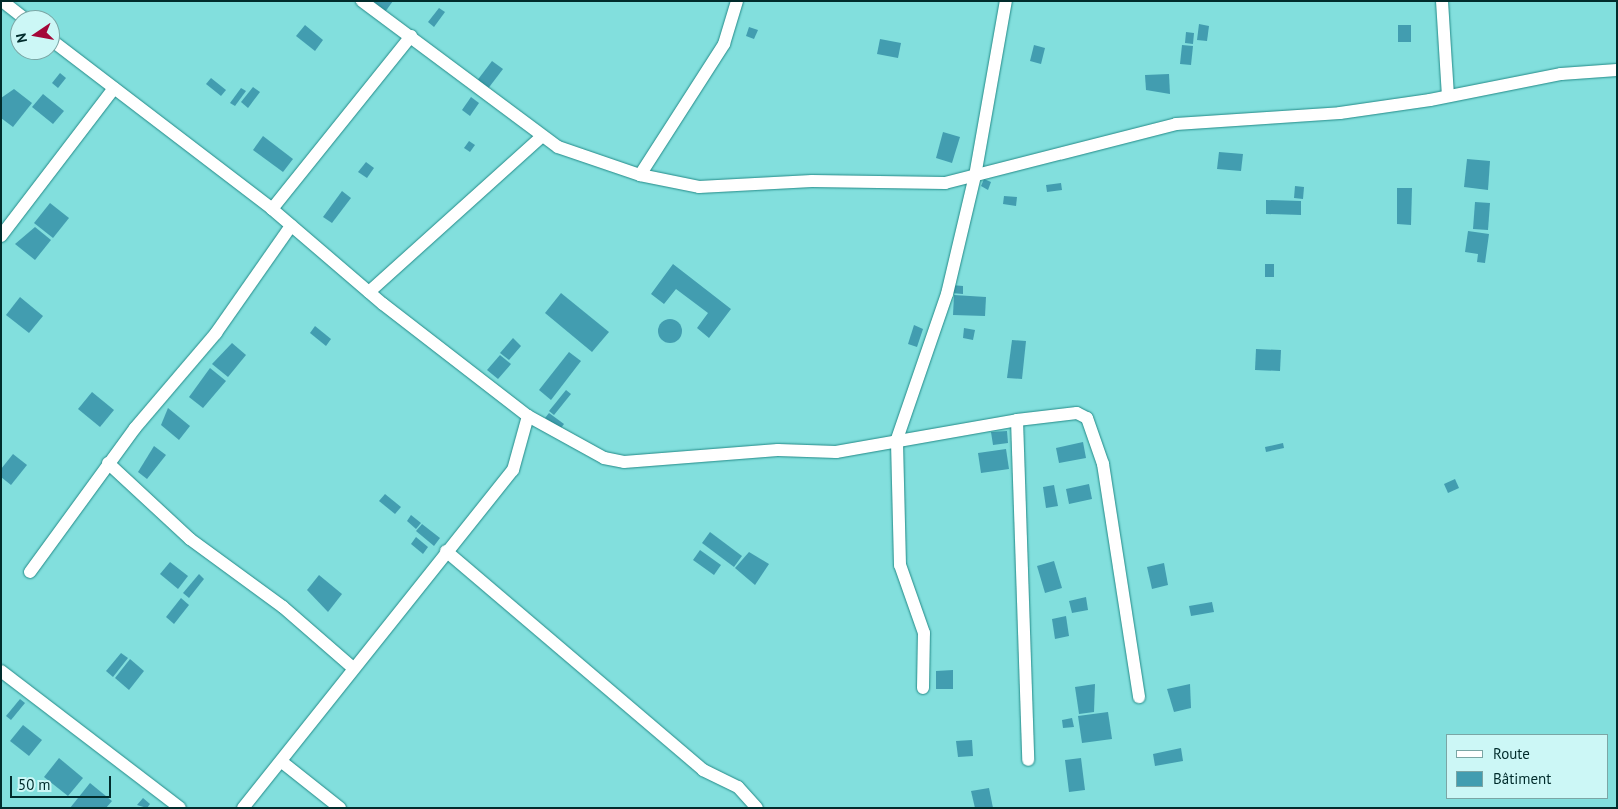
<!DOCTYPE html>
<meta charset="utf-8">
<style>
body{margin:0}
#map{position:relative;width:1618px;height:809px;overflow:hidden;background:#82dfdd;font-family:"PT Sans",sans-serif}
div>[style]{position:absolute}
[style*='--x']{left:calc(var(--x)*1px);top:calc(var(--y)*1px);width:calc(var(--w)*1px);rotate:calc(var(--a)*1deg)}
.building>*{inset:0;background:#429db0}
.round{border-radius:50%}
.roads{filter:drop-shadow(0 0 1px #238a88) drop-shadow(0 0 1px #238a88)}
.street>*{height:12px;margin:-6px;padding:0 6px;transform-origin:6px;border-radius:6px;background:#fff}
span{translate:-50% -50%;white-space:nowrap;text-align:center;line-height:1.15;-webkit-text-stroke:4px #ccf7f6;paint-order:stroke}
.frame{position:absolute;inset:0;border:2px solid #012c2c;pointer-events:none}
.legend{position:absolute;left:1446px;top:734px;width:162px;height:65px;box-sizing:border-box;background:#ccf7f6;border:1px solid #7ba6a5;margin:0;padding:6px 9px;list-style:none;font-size:15px;color:#012c2c}
.legend li{display:flex;align-items:center;gap:10px;height:25px}
.legend b{width:25px;border:1px solid #7ba6a5}
.north{position:absolute;left:10px;top:10px;width:50px;height:50px;box-sizing:border-box;background:#ccf7f6;border:1px solid #7ba6a5;border-radius:50%;rotate:258deg;font-size:14px;font-weight:700;line-height:20px;text-align:center;color:#012c2c}
.north::after{content:'';display:block;margin:auto;width:18px;height:22px;background:#a40839;clip-path:polygon(50% 0,100% 100%,50% 72%,0 100%)}
.scale{position:absolute;left:10px;top:776px;width:101px;height:22px;box-sizing:border-box;border:2px solid #012c2c;border-top:0;padding-left:6px;font-size:15px;line-height:18px;white-space:nowrap;color:#012c2c;-webkit-text-stroke:4px #ccf7f6;paint-order:stroke}
</style>
<div id="map">
<div class="building">
<div style="clip-path:polygon(371px 1px,393px 1px,385px 12px)"></div>
<div style="clip-path:polygon(439px 8px,445px 12px,434px 27px,428px 22px)"></div>
<div style="clip-path:polygon(1199px 24px,1209px 26px,1207px 41px,1197px 40px)"></div>
<div style="clip-path:polygon(305px 25px,323px 40px,315px 51px,296px 36px)"></div>
<div style="clip-path:polygon(1398px 25px,1411px 25px,1411px 42px,1398px 42px)"></div>
<div style="clip-path:polygon(749px 27px,758px 30px,754px 39px,746px 36px)"></div>
<div style="clip-path:polygon(1186px 32px,1194px 33px,1193px 44px,1185px 43px)"></div>
<div style="clip-path:polygon(880px 39px,901px 43px,898px 58px,877px 54px)"></div>
<div style="clip-path:polygon(1034px 45px,1045px 48px,1041px 64px,1030px 61px)"></div>
<div style="clip-path:polygon(1182px 45px,1193px 46px,1191px 65px,1180px 64px)"></div>
<div style="clip-path:polygon(492px 61px,503px 69px,487px 90px,476px 82px)"></div>
<div style="clip-path:polygon(60px 73px,66px 78px,58px 88px,52px 83px)"></div>
<div style="clip-path:polygon(1169px 74px,1170px 94px,1146px 90px,1145px 75px)"></div>
<div style="clip-path:polygon(211px 78px,226px 90px,221px 96px,206px 84px)"></div>
<div style="clip-path:polygon(253px 87px,260px 92px,248px 108px,241px 102px)"></div>
<div style="clip-path:polygon(241px 88px,246px 91px,235px 106px,230px 103px)"></div>
<div style="clip-path:polygon(14px 89px,32px 103px,13px 127px,1px 118px,1px 98px)"></div>
<div style="clip-path:polygon(43px 94px,64px 111px,53px 124px,32px 107px)"></div>
<div style="clip-path:polygon(471px 97px,479px 103px,470px 116px,462px 110px)"></div>
<div style="clip-path:polygon(943px 132px,960px 137px,952px 163px,936px 158px)"></div>
<div style="clip-path:polygon(263px 136px,293px 159px,283px 172px,253px 150px)"></div>
<div style="clip-path:polygon(469px 141px,475px 145px,470px 152px,464px 148px)"></div>
<div style="clip-path:polygon(1219px 152px,1243px 154px,1241px 171px,1217px 169px)"></div>
<div style="clip-path:polygon(1467px 159px,1490px 161px,1488px 190px,1464px 187px)"></div>
<div style="clip-path:polygon(366px 162px,374px 168px,367px 178px,358px 172px)"></div>
<div style="clip-path:polygon(984px 179px,991px 182px,988px 190px,981px 186px)"></div>
<div style="clip-path:polygon(1061px 183px,1062px 190px,1047px 192px,1046px 185px)"></div>
<div style="clip-path:polygon(1295px 186px,1304px 187px,1303px 199px,1294px 198px)"></div>
<div style="clip-path:polygon(1397px 188px,1412px 188px,1411px 225px,1397px 224px)"></div>
<div style="clip-path:polygon(342px 191px,351px 198px,332px 223px,323px 217px)"></div>
<div style="clip-path:polygon(1004px 196px,1017px 197px,1016px 206px,1003px 204px)"></div>
<div style="clip-path:polygon(1266px 200px,1301px 201px,1301px 215px,1266px 214px)"></div>
<div style="clip-path:polygon(1475px 202px,1490px 203px,1488px 230px,1473px 229px)"></div>
<div style="clip-path:polygon(50px 203px,69px 218px,53px 238px,34px 223px)"></div>
<div style="clip-path:polygon(35px 227px,51px 240px,35px 260px,15px 244px)"></div>
<div style="clip-path:polygon(1468px 231px,1489px 234px,1485px 263px,1477px 262px,1478px 254px,1465px 252px)"></div>
<div style="clip-path:polygon(673px 264px,731px 309px,709px 338px,697px 328px,708px 313px,676px 289px,664px 304px,651px 294px)"></div>
<div style="clip-path:polygon(1265px 264px,1274px 264px,1274px 277px,1265px 277px)"></div>
<div style="clip-path:polygon(951px 285px,963px 286px,963px 294px,951px 293px)"></div>
<div style="clip-path:polygon(561px 293px,609px 332px,592px 352px,545px 313px)"></div>
<div style="clip-path:polygon(954px 295px,986px 297px,985px 316px,953px 315px)"></div>
<div style="clip-path:polygon(20px 297px,43px 316px,29px 333px,6px 315px)"></div>
<div class="round" style="left:658px;top:319px;width:24px;height:24px"></div>
<div style="clip-path:polygon(914px 325px,923px 329px,917px 347px,908px 344px)"></div>
<div style="clip-path:polygon(315px 326px,331px 339px,326px 346px,310px 333px)"></div>
<div style="clip-path:polygon(964px 328px,975px 330px,973px 340px,963px 338px)"></div>
<div style="clip-path:polygon(513px 338px,521px 346px,509px 360px,500px 353px)"></div>
<div style="clip-path:polygon(1012px 340px,1026px 341px,1022px 379px,1007px 378px)"></div>
<div style="clip-path:polygon(232px 343px,246px 355px,228px 377px,212px 364px)"></div>
<div style="clip-path:polygon(1256px 349px,1281px 350px,1280px 371px,1255px 370px)"></div>
<div style="clip-path:polygon(569px 352px,581px 361px,551px 400px,539px 390px)"></div>
<div style="clip-path:polygon(500px 355px,511px 364px,498px 379px,487px 370px)"></div>
<div style="clip-path:polygon(210px 368px,226px 381px,203px 408px,189px 397px)"></div>
<div style="clip-path:polygon(566px 390px,571px 394px,554px 415px,549px 411px)"></div>
<div style="clip-path:polygon(92px 392px,114px 410px,100px 427px,78px 409px)"></div>
<div style="clip-path:polygon(168px 408px,190px 426px,179px 440px,161px 425px)"></div>
<div style="clip-path:polygon(549px 413px,564px 424px,561px 428px,545px 418px)"></div>
<div style="clip-path:polygon(1007px 431px,1008px 443px,993px 445px,991px 432px)"></div>
<div style="clip-path:polygon(1083px 442px,1086px 458px,1059px 463px,1056px 448px)"></div>
<div style="clip-path:polygon(1283px 443px,1284px 448px,1266px 452px,1265px 447px)"></div>
<div style="clip-path:polygon(154px 446px,166px 455px,147px 479px,138px 472px)"></div>
<div style="clip-path:polygon(1006px 449px,1009px 469px,981px 473px,978px 453px)"></div>
<div style="clip-path:polygon(13px 454px,27px 465px,11px 485px,1px 477px,1px 469px)"></div>
<div style="clip-path:polygon(1455px 479px,1459px 488px,1448px 493px,1444px 484px)"></div>
<div style="clip-path:polygon(1089px 484px,1092px 499px,1069px 504px,1066px 489px)"></div>
<div style="clip-path:polygon(1054px 485px,1058px 506px,1046px 508px,1043px 487px)"></div>
<div style="clip-path:polygon(385px 494px,401px 507px,395px 514px,379px 501px)"></div>
<div style="clip-path:polygon(411px 515px,421px 523px,416px 529px,407px 521px)"></div>
<div style="clip-path:polygon(422px 524px,440px 538px,434px 546px,416px 531px)"></div>
<div style="clip-path:polygon(710px 532px,742px 556px,734px 567px,702px 543px)"></div>
<div style="clip-path:polygon(416px 537px,428px 547px,423px 554px,411px 544px)"></div>
<div style="clip-path:polygon(700px 550px,721px 565px,714px 575px,693px 560px)"></div>
<div style="clip-path:polygon(749px 552px,769px 564px,755px 585px,735px 568px)"></div>
<div style="clip-path:polygon(1054px 561px,1062px 588px,1045px 593px,1037px 566px)"></div>
<div style="clip-path:polygon(170px 562px,188px 576px,178px 589px,160px 574px)"></div>
<div style="clip-path:polygon(1164px 563px,1168px 585px,1152px 589px,1147px 567px)"></div>
<div style="clip-path:polygon(199px 574px,204px 579px,189px 598px,183px 593px)"></div>
<div style="clip-path:polygon(319px 575px,342px 594px,328px 612px,307px 590px)"></div>
<div style="clip-path:polygon(1086px 597px,1088px 610px,1072px 613px,1069px 601px)"></div>
<div style="clip-path:polygon(181px 598px,189px 605px,174px 624px,166px 617px)"></div>
<div style="clip-path:polygon(1212px 602px,1214px 612px,1191px 616px,1189px 606px)"></div>
<div style="clip-path:polygon(1066px 616px,1069px 636px,1055px 639px,1052px 619px)"></div>
<div style="clip-path:polygon(121px 653px,128px 658px,113px 677px,106px 671px)"></div>
<div style="clip-path:polygon(130px 659px,144px 671px,129px 690px,115px 678px)"></div>
<div style="clip-path:polygon(953px 670px,953px 689px,936px 689px,936px 671px)"></div>
<div style="clip-path:polygon(1095px 684px,1094px 712px,1079px 714px,1075px 687px)"></div>
<div style="clip-path:polygon(1190px 684px,1191px 708px,1174px 712px,1167px 689px)"></div>
<div style="clip-path:polygon(20px 699px,25px 703px,11px 720px,6px 716px)"></div>
<div style="clip-path:polygon(1108px 712px,1112px 739px,1082px 743px,1078px 716px)"></div>
<div style="clip-path:polygon(1072px 718px,1074px 727px,1063px 728px,1062px 720px)"></div>
<div style="clip-path:polygon(23px 725px,42px 740px,29px 756px,10px 741px)"></div>
<div style="clip-path:polygon(972px 740px,973px 756px,958px 757px,956px 741px)"></div>
<div style="clip-path:polygon(1181px 748px,1183px 761px,1155px 766px,1153px 754px)"></div>
<div style="clip-path:polygon(59px 758px,83px 778px,68px 796px,44px 777px)"></div>
<div style="clip-path:polygon(1081px 758px,1085px 790px,1069px 792px,1065px 760px)"></div>
<div style="clip-path:polygon(90px 783px,112px 801px,106px 808px,70px 808px)"></div>
<div style="clip-path:polygon(989px 788px,993px 808px,975px 808px,971px 791px)"></div>
<div style="clip-path:polygon(143px 798px,150px 804px,147px 808px,137px 805px)"></div>
</div>
<div class="roads">
<div class="street">
<div style="--x:2;--y:1;--w:31;--a:38"></div>
<div style="--x:362;--y:1;--w:244;--a:36.7"></div>
<div style="--x:558;--y:147;--w:87;--a:18.9"></div>
<div style="--x:640;--y:175;--w:60;--a:11.5"></div>
<div style="--x:699;--y:187;--w:113;--a:-3"></div>
<div style="--x:812;--y:181;--w:133;--a:0.9"></div>
<div style="--x:945;--y:183;--w:238;--a:-14.3"></div>
<div style="--x:1176;--y:124;--w:164;--a:-3.8"></div>
<div style="--x:1340;--y:113;--w:91;--a:-8.2"></div>
<div style="--x:1430;--y:100;--w:134;--a:-11.2"></div>
<div style="--x:1561;--y:74;--w:56;--a:-4.1"></div>
<div style="--x:1442;--y:1;--w:95;--a:86.4"></div>
<div style="--x:50;--y:39;--w:280;--a:37.4"></div>
<div style="--x:272;--y:209;--w:146;--a:40.6"></div>
<div style="--x:383;--y:304;--w:183;--a:37.7"></div>
<div style="--x:528;--y:416;--w:87;--a:28.9"></div>
<div style="--x:604;--y:458;--w:20;--a:11"></div>
<div style="--x:624;--y:462;--w:154;--a:-4.5"></div>
<div style="--x:778;--y:450;--w:58;--a:2"></div>
<div style="--x:836;--y:452;--w:184;--a:-10"></div>
<div style="--x:1017;--y:420;--w:60;--a:-6.7"></div>
<div style="--x:1077;--y:413;--w:11;--a:27"></div>
<div style="--x:1087;--y:418;--w:49;--a:70.8"></div>
<div style="--x:1103;--y:464;--w:236;--a:81.2"></div>
<div style="--x:640;--y:175;--w:156;--a:-57.3"></div>
<div style="--x:724;--y:44;--w:45;--a:-73.2"></div>
<div style="--x:272;--y:209;--w:222;--a:-51.2"></div>
<div style="--x:1;--y:236;--w:186;--a:-52.6"></div>
<div style="--x:369;--y:292;--w:233;--a:-42"></div>
<div style="--x:1017;--y:420;--w:340;--a:88.1"></div>
<div style="--x:108;--y:463;--w:112;--a:42.8"></div>
<div style="--x:190;--y:539;--w:115;--a:36.2"></div>
<div style="--x:283;--y:607;--w:91;--a:41"></div>
<div style="--x:446;--y:551;--w:338;--a:40.4"></div>
<div style="--x:703;--y:770;--w:39;--a:26"></div>
<div style="--x:738;--y:787;--w:28;--a:48"></div>
<div style="--x:30;--y:572;--w:178;--a:-53.9"></div>
<div style="--x:135;--y:428;--w:125;--a:-49.5"></div>
<div style="--x:216;--y:333;--w:131;--a:-55"></div>
<div style="--x:1;--y:671;--w:225;--a:37.4"></div>
<div style="--x:923;--y:688;--w:55;--a:-89"></div>
<div style="--x:924;--y:633;--w:72;--a:-109.4"></div>
<div style="--x:900;--y:565;--w:126;--a:-91.4"></div>
<div style="--x:897;--y:439;--w:153;--a:-71"></div>
<div style="--x:947;--y:294;--w:121;--a:-76.7"></div>
<div style="--x:975;--y:176;--w:178;--a:-80"></div>
<div style="--x:282;--y:762;--w:74;--a:38.4"></div>
<div style="--x:243;--y:808;--w:433;--a:-51.4"></div>
<div style="--x:513;--y:470;--w:56;--a:-74.5"></div>
</div>
</div>
<div class="frame"></div>
<ul class="legend">
<li><b style="height:6px;background:#fff"></b>Route</li>
<li><b style="height:14px;background:#429db0"></b>Bâtiment</li>
</ul>
<div class="north">N</div>
<div class="scale">50 m</div>
</div>
